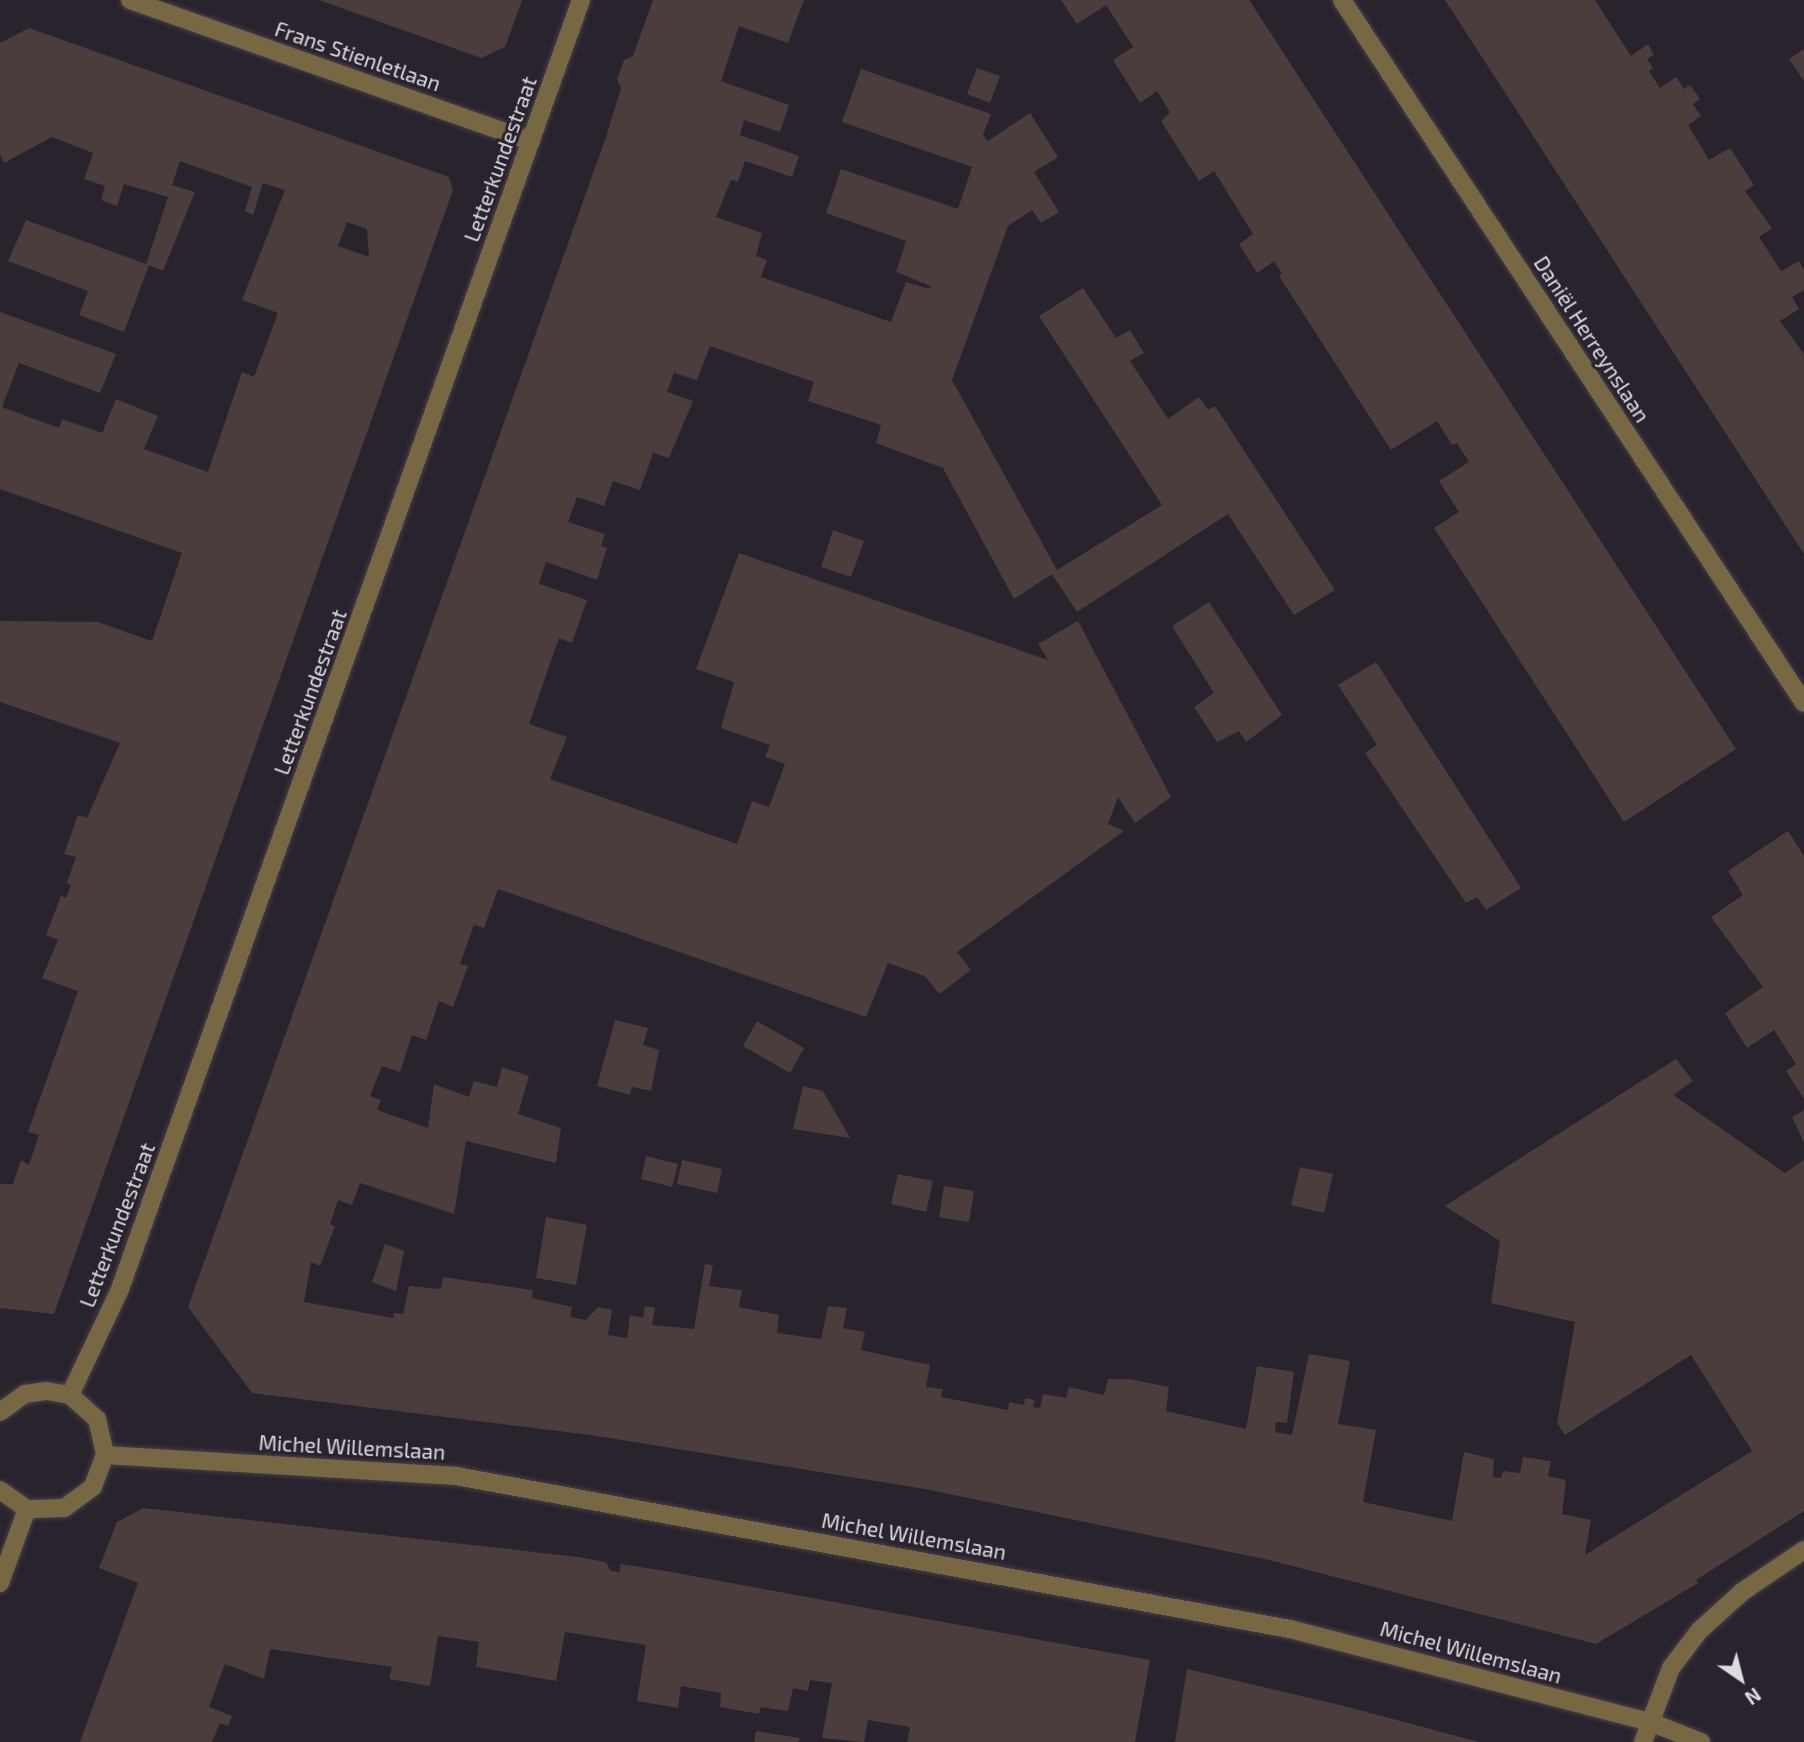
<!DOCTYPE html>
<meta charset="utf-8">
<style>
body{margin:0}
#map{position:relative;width:1804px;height:1742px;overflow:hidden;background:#29232d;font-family:"Exo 2",sans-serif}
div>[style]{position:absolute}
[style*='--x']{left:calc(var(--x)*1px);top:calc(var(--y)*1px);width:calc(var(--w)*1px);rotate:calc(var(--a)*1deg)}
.building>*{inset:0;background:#4a3d3c}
.roads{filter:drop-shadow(0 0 2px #46404a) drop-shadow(0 0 2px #46404a)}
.minor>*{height:18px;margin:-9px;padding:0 9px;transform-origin:9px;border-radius:9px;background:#776743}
span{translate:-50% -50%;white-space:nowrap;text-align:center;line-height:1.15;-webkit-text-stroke:6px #29232d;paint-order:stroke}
.street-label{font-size:21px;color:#dfdbe2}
.north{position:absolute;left:1706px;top:1644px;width:70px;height:70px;-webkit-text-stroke:5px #29232d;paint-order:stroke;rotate:145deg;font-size:19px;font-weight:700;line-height:28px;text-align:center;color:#dfdbe2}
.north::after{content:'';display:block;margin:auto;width:24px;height:32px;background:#dfdbe2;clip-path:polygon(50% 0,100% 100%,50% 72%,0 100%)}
</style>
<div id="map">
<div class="building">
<div style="clip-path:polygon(319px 0,522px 0,505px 47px,481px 58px)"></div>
<div style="clip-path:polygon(653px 0,804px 0,788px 43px,739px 26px,721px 81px,789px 105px,780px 132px,744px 120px,740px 135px,799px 156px,792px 177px,745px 161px,738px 182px,731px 180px,716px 217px,762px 233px,756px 256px,767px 260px,761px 277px,891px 322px,906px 282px,929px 289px,931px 286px,896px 272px,906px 241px,826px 213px,841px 169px,958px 209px,972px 167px,842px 122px,861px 69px,991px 114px,983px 135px,988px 141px,1030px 113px,1058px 157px,1034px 172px,1059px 212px,1041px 223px,1032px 210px,1008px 226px,952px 380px,1057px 570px,1162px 505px,1039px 316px,1083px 288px,1116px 338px,1130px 330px,1144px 353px,1130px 361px,1168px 419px,1199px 397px,1208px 410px,1215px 406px,1335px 590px,1294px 615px,1228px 514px,1077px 612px,1052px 574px,1014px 599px,943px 468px,876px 443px,881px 425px,808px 401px,814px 382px,710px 346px,697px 380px,674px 373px,667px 392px,693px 401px,669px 458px,653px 453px,640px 490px,613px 481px,604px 506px,577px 497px,568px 522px,605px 534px,601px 546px,607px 548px,597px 580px,546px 562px,539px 584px,587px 600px,572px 643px,559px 638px,529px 724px,567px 737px,550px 779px,737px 844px,752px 801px,769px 807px,785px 764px,765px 757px,770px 745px,721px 728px,734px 682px,696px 669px,739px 553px,1048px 660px,1038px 644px,1078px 621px,1171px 797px,1135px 823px,1118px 797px,1108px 824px,1124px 831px,957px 952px,971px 970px,939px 994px,925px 976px,888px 963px,866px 1017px,498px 889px,484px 928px,474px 925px,460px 964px,468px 966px,453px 1007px,439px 1001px,426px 1040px,412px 1035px,400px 1072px,382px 1066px,370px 1096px,381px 1100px,377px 1110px,428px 1128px,434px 1084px,469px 1097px,474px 1081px,497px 1087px,502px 1067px,529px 1076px,518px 1114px,561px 1128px,556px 1163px,466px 1141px,454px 1214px,360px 1183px,352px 1205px,338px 1200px,330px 1224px,335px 1226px,320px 1266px,311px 1262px,304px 1302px,393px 1318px,394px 1313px,403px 1314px,409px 1286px,441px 1289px,443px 1277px,533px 1290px,532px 1298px,572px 1307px,570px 1317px,586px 1320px,598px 1307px,612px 1310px,608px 1335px,627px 1338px,630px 1315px,643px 1318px,645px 1306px,655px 1308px,652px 1325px,694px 1329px,705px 1264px,713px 1265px,709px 1286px,742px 1290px,739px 1307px,779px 1315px,777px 1333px,821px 1339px,828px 1306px,847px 1308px,843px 1328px,865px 1332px,861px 1350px,930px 1365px,926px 1387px,943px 1389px,941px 1397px,1008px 1410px,1009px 1402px,1024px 1405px,1025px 1398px,1035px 1400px,1033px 1407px,1040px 1408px,1043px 1394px,1066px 1398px,1069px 1387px,1104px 1395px,1108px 1379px,1129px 1379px,1169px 1387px,1166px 1411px,1246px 1429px,1257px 1366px,1294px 1372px,1287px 1423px,1276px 1422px,1275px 1432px,1292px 1435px,1309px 1354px,1350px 1361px,1338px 1424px,1376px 1430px,1363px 1502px,1452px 1521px,1464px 1452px,1494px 1459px,1493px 1477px,1501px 1478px,1503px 1471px,1520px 1473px,1523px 1457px,1551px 1461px,1548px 1476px,1566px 1480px,1562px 1514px,1591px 1520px,1585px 1555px,1752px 1451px,1691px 1355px,1565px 1435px,1557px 1423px,1575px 1322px,1491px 1303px,1500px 1241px,1445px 1206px,1676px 1059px,1693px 1081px,1673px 1095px,1785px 1173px,1804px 1160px,1804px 1511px,1696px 1580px,1698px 1583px,1596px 1644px,1269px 1560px,925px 1489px,591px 1435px,252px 1393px,188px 1307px,606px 137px,621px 88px,617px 80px,624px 60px,633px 56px)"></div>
<div style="clip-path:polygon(1061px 0,1249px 0,1736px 749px,1624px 822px,1434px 528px,1459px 512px,1439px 481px,1469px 462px,1457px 443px,1452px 445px,1437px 421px,1391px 450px,1279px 276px,1282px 274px,1274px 261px,1257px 273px,1239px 244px,1253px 234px,1214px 171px,1199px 181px,1161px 121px,1170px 112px,1157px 91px,1140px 103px,1113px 60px,1133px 47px,1106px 5px,1077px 24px)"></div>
<div style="clip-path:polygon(1445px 0,1595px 0,1631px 56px,1648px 44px,1654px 55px,1647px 59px,1653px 68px,1649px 71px,1660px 88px,1676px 77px,1684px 89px,1690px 85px,1700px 99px,1693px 104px,1701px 116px,1688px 125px,1709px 160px,1730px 148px,1754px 185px,1745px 191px,1772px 228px,1759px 237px,1781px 271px,1799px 261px,1804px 270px,1804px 290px,1792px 297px,1799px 309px,1780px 321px,1804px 354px,1804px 554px)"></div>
<div style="clip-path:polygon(evenodd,29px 28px,449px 177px,453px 190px,54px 1314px,0 1308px,0 1184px,13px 1184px,21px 1160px,29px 1165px,39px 1135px,28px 1132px,78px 991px,42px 978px,58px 940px,46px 935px,61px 896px,66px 898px,71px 885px,67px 883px,76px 857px,64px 854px,78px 815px,87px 818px,120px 743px,0 702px,0 621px,98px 622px,152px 641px,182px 553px,0 489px,0 312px,116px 354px,100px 393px,19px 363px,2px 407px,59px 428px,62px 419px,102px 433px,116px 399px,158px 416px,144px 449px,208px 472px,242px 372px,254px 377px,278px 313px,242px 300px,285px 190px,263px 183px,253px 215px,245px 211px,252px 187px,180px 161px,172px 185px,195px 192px,163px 271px,149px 265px,124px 332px,79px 315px,88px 291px,8px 261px,26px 220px,146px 264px,168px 197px,124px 184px,117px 206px,101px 200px,105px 186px,84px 179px,93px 153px,52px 137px,4px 163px,0 154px,0 43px,29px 28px,347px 222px,367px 229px,369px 257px,338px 246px,347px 222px)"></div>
<div style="clip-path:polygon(1804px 49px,1804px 81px,1789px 59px)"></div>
<div style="clip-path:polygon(977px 68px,1000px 76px,990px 103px,967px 94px)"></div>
<div style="clip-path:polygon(833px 530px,864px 541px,851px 577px,821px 567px)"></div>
<div style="clip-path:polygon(1209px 602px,1282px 715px,1246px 742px,1239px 731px,1217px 742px,1194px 707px,1214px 693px,1172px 626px)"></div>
<div style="clip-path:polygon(1376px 662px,1521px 888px,1486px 910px,1477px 897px,1466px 903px,1365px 753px,1377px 745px,1338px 685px)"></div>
<div style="clip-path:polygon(1788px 831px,1804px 856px,1804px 1099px,1786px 1071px,1796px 1064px,1774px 1030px,1747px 1048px,1725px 1013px,1763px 987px,1711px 917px,1743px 895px,1728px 871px)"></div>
<div style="clip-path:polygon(615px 1020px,648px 1028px,643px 1045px,659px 1050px,651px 1091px,632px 1087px,630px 1095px,597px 1086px)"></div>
<div style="clip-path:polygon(757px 1021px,804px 1048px,790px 1073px,743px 1046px)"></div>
<div style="clip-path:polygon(803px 1086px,823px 1091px,850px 1138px,793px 1129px)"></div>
<div style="clip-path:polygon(1804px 1110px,1804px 1143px,1792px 1117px)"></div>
<div style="clip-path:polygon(646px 1156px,678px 1164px,672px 1187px,641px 1179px)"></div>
<div style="clip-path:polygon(682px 1160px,722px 1169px,717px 1193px,677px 1184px)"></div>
<div style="clip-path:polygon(1300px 1167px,1333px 1174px,1324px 1213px,1291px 1205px)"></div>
<div style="clip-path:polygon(898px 1174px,933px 1181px,926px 1212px,891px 1204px)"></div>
<div style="clip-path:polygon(944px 1186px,974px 1191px,969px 1222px,939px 1217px)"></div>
<div style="clip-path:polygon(546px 1217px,587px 1225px,576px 1285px,536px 1278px)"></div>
<div style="clip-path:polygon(385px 1244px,404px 1251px,396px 1291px,372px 1282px)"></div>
<div style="clip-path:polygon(143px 1508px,578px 1557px,606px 1562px,611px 1571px,619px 1572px,621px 1564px,660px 1570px,1150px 1660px,1135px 1742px,907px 1742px,910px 1727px,868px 1720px,864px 1742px,822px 1738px,832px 1683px,810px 1680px,808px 1691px,793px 1688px,788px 1711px,761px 1707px,759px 1714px,720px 1707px,721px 1693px,681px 1686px,678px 1708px,637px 1701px,646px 1645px,565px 1632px,556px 1681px,476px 1667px,479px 1642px,438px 1636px,430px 1686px,389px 1679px,392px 1667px,270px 1649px,264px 1679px,225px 1664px,209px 1707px,232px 1716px,228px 1726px,220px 1723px,212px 1742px,80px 1742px,138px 1583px,99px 1568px,117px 1522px)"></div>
<div style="clip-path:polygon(1187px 1669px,1344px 1706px,1479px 1742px,1175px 1742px)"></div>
<div style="clip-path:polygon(756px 1731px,800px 1738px,799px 1742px,754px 1742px)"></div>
</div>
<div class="roads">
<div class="minor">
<div style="--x:130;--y:0;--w:425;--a:19.4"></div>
<div style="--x:1342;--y:0;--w:841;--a:56.69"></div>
<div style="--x:70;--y:1395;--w:117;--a:-64.7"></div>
<div style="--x:120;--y:1289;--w:1369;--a:-70.32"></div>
<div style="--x:0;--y:1412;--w:31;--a:-36"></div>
<div style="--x:25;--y:1394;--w:22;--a:-8"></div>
<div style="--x:47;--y:1391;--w:23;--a:10"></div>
<div style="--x:70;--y:1395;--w:36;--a:42"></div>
<div style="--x:97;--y:1419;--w:37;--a:77"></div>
<div style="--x:105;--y:1455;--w:34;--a:111"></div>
<div style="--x:93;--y:1487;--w:36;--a:144"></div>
<div style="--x:64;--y:1508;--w:37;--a:178"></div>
<div style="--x:27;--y:1509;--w:33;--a:-145"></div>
<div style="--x:105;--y:1455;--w:352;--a:3.4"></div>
<div style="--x:456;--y:1476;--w:848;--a:10.4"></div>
<div style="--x:1290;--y:1629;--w:372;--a:14.5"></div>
<div style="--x:1650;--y:1722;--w:55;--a:21.4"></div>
<div style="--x:0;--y:1583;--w:79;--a:-70"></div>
<div style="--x:1643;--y:1742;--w:79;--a:-69.3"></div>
<div style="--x:1671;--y:1668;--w:46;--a:-52.9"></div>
<div style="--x:1699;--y:1631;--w:58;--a:-42.2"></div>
<div style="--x:1742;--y:1592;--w:75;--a:-34.1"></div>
</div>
</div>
<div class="street-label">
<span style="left:358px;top:56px;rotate:19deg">Frans Stienletlaan</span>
<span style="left:500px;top:159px;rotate:-70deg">Letterkundestraat</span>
<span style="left:1592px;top:339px;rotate:57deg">Daniël Herreynslaan</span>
<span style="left:310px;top:692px;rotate:-70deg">Letterkundestraat</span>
<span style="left:117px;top:1225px;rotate:-69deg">Letterkundestraat</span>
<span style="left:352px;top:1447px;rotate:3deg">Michel Willemslaan</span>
<span style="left:914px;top:1536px;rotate:10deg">Michel Willemslaan</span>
<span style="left:1471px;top:1652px;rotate:15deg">Michel Willemslaan</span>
</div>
<div class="north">N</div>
</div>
